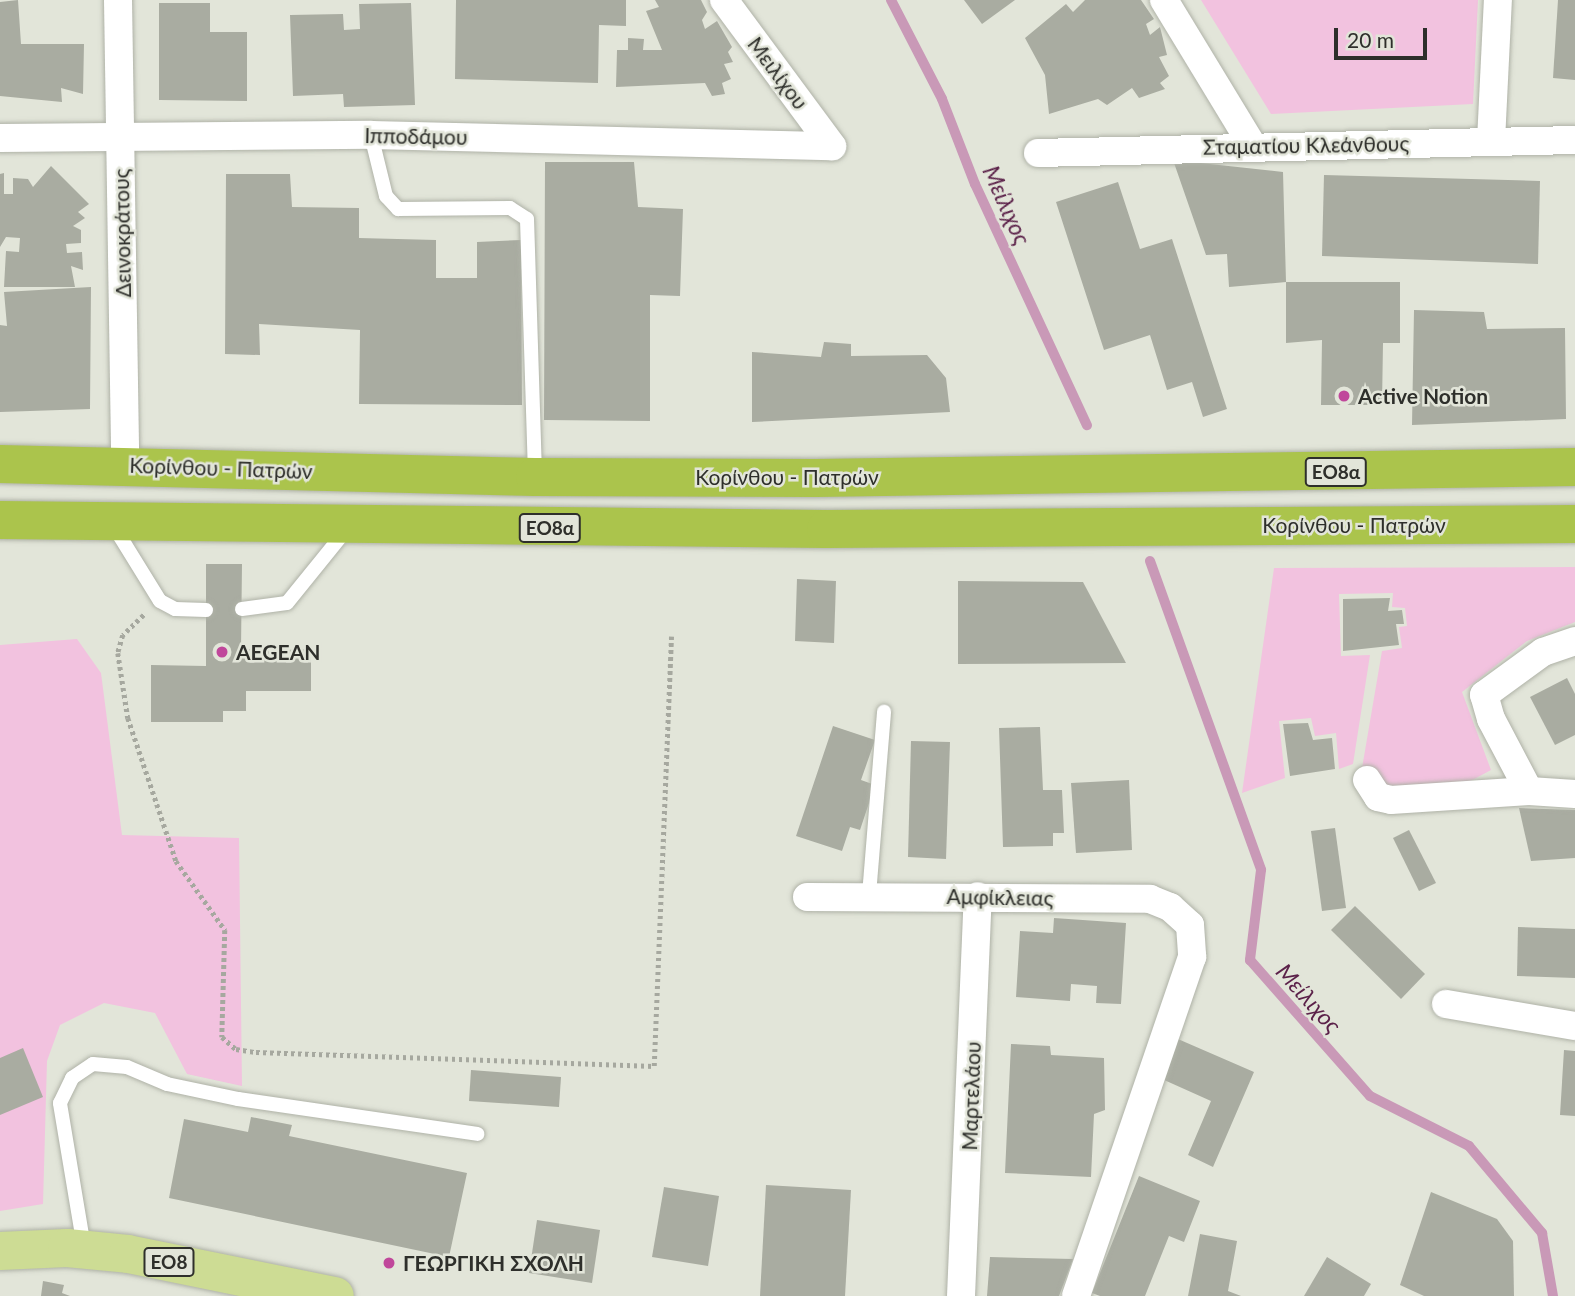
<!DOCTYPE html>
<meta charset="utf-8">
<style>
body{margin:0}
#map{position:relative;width:1575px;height:1296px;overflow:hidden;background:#e2e5d9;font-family:Lato,sans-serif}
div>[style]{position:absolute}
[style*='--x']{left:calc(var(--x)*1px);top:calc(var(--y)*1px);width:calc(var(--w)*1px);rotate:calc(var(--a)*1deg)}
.green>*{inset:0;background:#f2c2df}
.stream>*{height:10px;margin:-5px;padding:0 5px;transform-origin:5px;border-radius:5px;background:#c999b7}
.building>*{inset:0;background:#a9aca1}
.path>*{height:4.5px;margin-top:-2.25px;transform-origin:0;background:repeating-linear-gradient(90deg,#a6a89f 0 3.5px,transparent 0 7px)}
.roads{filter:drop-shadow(0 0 2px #afb2a7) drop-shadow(0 0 2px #afb2a7)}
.lane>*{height:14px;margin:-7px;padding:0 7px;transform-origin:7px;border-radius:7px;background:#fff}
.street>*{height:28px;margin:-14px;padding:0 14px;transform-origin:14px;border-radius:14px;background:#fff}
.primary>*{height:38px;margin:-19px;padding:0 19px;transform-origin:19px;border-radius:19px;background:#cddc94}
.highway>*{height:38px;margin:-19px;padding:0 19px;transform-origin:19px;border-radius:19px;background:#abc44c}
.dots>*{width:19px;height:19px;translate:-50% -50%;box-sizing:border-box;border:4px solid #e2e5d9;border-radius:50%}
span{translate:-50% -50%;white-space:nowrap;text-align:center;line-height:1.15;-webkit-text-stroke:5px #e2e5d9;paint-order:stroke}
.shield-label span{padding:2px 5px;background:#e2e5d9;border:2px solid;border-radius:5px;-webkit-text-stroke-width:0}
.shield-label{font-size:19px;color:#2e2f2b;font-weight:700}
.street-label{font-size:21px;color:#2e2f2b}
.poi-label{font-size:21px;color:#2e2f2b;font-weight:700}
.left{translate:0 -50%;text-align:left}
.water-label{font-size:23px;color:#5b2149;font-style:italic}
.scale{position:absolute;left:1334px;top:28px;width:93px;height:32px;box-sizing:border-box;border:4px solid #2e2f2b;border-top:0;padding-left:9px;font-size:21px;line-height:24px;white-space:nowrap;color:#2e2f2b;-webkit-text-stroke:5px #e2e5d9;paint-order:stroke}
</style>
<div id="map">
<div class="green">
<div style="clip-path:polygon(1201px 0,1478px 0,1473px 104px,1271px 114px)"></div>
<div style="clip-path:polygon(1575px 567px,1575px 622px,1527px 641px,1462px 692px,1491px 770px,1465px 784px,1401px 800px,1360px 780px,1382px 651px,1402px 648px,1399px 627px,1407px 626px,1405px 608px,1392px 607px,1393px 593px,1339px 594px,1341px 656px,1370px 655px,1353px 764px,1339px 769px,1336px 733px,1315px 736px,1311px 718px,1279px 721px,1285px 778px,1242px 793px,1274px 568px)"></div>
<div style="clip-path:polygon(77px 639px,101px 673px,122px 835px,239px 838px,242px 1086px,187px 1074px,155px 1013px,104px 1003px,60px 1025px,47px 1061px,43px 1204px,0 1211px,0 645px)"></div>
</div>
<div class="stream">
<div style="--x:891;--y:0;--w:111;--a:62.7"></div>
<div style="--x:942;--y:99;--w:91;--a:68.8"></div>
<div style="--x:975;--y:184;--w:266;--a:65.1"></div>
<div style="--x:1150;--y:561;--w:328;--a:70.2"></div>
<div style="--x:1261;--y:870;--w:91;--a:97"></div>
<div style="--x:1250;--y:960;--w:181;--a:48.6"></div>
<div style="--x:1370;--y:1096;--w:111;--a:26.8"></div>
<div style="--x:1469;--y:1146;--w:114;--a:50"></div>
<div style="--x:1542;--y:1233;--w:64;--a:80.1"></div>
</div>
<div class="building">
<div style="clip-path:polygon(18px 0,21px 44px,84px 44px,83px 94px,61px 88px,62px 102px,0 96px,0 2px)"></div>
<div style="clip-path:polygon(456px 0,626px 0,626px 26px,599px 25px,598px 83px,455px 79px)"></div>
<div style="clip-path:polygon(655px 0,701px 0,707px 12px,702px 20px,705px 29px,717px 21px,732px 47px,728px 52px,733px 62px,724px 64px,731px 79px,722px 83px,725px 94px,712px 96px,705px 83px,616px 87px,617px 50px,628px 50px,628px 38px,644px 39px,643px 50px,662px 50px,646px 11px,659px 7px)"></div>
<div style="clip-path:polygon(964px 0,1015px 0,982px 24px)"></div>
<div style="clip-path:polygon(1085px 0,1141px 0,1154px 19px,1146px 24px,1150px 35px,1160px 27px,1167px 55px,1159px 57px,1169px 76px,1160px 83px,1165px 89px,1139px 98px,1132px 88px,1107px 105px,1098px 99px,1049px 114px,1045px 75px,1025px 38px,1066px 4px,1073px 12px)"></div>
<div style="clip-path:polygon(1558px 0,1575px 0,1575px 80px,1553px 78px)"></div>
<div style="clip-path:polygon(159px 3px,210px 3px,210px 32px,247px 32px,247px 101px,159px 100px)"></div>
<div style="clip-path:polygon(411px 3px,415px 105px,344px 107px,343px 94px,293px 96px,290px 15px,343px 14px,344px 30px,360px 29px,359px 4px)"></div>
<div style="clip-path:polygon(1173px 160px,1283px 172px,1286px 282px,1229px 287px,1227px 254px,1206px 255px)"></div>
<div style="clip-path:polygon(545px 162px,634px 162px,638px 207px,683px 209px,680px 296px,650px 295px,650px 421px,544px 420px)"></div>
<div style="clip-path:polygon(51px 166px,89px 204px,78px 212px,85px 218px,73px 226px,81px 230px,81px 243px,66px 244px,67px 253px,82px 252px,83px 270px,71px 266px,75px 287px,4px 287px,6px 251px,19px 252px,20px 238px,6px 237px,0 247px,0 174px,4px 173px,4px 194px,13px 194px,13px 178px,28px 179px,33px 187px)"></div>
<div style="clip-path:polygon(226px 174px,290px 174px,292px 207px,359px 208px,359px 238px,436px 240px,436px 278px,477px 278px,477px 242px,521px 240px,522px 405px,359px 404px,360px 330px,259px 324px,260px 355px,225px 354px)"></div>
<div style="clip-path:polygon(1324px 175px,1540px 181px,1538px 264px,1322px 256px)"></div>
<div style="clip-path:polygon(1118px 182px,1140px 249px,1172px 239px,1227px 409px,1203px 417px,1192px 382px,1167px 390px,1150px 335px,1104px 350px,1056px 202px)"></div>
<div style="clip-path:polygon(1286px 282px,1400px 282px,1400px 343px,1383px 343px,1382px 405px,1321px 405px,1322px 340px,1286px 343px)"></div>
<div style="clip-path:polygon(91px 287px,90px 409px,0 412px,0 325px,7px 326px,4px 292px)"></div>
<div style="clip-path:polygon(1414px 310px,1484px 312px,1487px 329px,1565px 328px,1566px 419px,1412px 425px)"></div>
<div style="clip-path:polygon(824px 342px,851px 344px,851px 356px,927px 355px,946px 378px,950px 412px,752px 422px,752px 352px,821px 357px)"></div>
<div style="clip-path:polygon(206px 564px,242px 564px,241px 649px,311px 649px,311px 691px,246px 691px,246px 711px,223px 711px,223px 722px,151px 722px,151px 665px,206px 666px)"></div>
<div style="clip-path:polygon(797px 579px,836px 581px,834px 643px,795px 641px)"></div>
<div style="clip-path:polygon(958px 581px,1083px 582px,1126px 663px,958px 664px)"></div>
<div style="clip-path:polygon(1390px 598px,1388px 611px,1402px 610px,1404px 624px,1396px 624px,1399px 645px,1343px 651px,1343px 599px)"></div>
<div style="clip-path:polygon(1567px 678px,1575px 694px,1575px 735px,1555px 745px,1530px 697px)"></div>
<div style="clip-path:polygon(1308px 723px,1313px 740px,1332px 738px,1335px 769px,1290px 776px,1283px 724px)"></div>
<div style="clip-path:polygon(833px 726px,875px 740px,861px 780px,875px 785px,860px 830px,850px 827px,842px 851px,796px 836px)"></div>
<div style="clip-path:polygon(1040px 727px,1043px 790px,1062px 790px,1064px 833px,1053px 833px,1053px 846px,1003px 847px,999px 728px)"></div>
<div style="clip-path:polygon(911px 741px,950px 742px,946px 859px,908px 857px)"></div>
<div style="clip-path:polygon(1129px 780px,1132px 850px,1076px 853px,1071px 783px)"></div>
<div style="clip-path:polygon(1519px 808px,1575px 810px,1575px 858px,1531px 861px)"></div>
<div style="clip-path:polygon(1335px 828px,1346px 908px,1322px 911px,1311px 831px)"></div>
<div style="clip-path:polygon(1409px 830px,1436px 883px,1419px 891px,1393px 838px)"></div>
<div style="clip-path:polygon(1355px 906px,1425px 974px,1401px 999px,1331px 930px)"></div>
<div style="clip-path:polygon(1054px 918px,1126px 923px,1121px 1004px,1096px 1003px,1097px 986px,1071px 984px,1070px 1001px,1016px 997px,1020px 931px,1053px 933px)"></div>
<div style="clip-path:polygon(1518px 927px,1575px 929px,1575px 978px,1517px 976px)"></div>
<div style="clip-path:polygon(1171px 1036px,1254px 1072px,1213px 1167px,1188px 1155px,1211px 1101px,1153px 1075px)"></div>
<div style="clip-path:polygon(1011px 1044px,1050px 1046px,1051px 1055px,1104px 1058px,1105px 1110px,1094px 1114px,1091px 1177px,1005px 1173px)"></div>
<div style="clip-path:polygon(23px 1048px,43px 1097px,0 1115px,0 1058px)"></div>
<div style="clip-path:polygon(1564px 1050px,1575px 1051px,1575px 1116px,1560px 1115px)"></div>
<div style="clip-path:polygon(471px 1070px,561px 1077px,559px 1107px,469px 1101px)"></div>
<div style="clip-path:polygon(251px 1117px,292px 1125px,289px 1136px,467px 1173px,449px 1257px,169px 1198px,184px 1119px,248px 1132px)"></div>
<div style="clip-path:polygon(1139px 1176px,1200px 1201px,1184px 1242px,1169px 1236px,1145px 1296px,1100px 1296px,1092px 1293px)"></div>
<div style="clip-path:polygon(766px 1185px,851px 1190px,845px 1296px,760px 1296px)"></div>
<div style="clip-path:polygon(664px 1187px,719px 1196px,708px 1266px,652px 1257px)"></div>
<div style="clip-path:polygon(1431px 1192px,1497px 1219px,1513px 1241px,1514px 1296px,1424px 1296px,1400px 1285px)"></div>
<div style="clip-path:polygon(537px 1220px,600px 1230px,592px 1283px,529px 1273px)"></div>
<div style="clip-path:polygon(1200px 1234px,1237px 1241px,1228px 1291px,1241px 1296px,1188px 1296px)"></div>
<div style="clip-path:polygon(990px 1257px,1073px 1259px,1059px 1296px,987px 1296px)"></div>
<div style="clip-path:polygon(1327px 1257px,1371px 1284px,1364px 1296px,1304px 1296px)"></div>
<div style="clip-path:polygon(43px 1281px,64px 1285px,62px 1293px,70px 1296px,41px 1296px)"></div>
</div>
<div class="path">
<div style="--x:144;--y:615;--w:29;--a:136"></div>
<div style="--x:123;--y:635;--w:19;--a:106"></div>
<div style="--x:118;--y:653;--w:66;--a:81.3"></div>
<div style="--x:128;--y:718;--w:151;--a:71.4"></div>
<div style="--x:176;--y:861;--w:85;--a:54.6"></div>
<div style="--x:225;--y:930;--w:107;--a:91.6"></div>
<div style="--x:222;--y:1037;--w:18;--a:41"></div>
<div style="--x:236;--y:1049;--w:20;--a:9"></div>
<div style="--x:256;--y:1052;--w:398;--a:2"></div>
<div style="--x:654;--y:1066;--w:430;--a:-87.7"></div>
</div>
<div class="roads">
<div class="lane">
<div style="--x:371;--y:135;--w:63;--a:76.2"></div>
<div style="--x:386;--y:196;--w:18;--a:47"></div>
<div style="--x:398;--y:209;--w:112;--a:-0.5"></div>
<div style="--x:510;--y:208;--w:20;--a:33"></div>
<div style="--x:527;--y:219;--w:256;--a:88.2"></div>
<div style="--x:113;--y:525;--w:89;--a:58.3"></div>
<div style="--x:160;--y:601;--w:17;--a:28"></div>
<div style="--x:175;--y:609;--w:31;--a:2"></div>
<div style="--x:242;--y:609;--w:45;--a:-7.6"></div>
<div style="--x:287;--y:603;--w:95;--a:-51"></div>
<div style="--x:869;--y:895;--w:184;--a:-85.3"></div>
<div style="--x:84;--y:1247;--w:146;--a:-99.5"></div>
<div style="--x:60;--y:1103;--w:28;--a:-64"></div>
<div style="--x:72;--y:1078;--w:25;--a:-34"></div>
<div style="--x:93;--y:1064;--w:34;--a:5"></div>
<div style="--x:127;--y:1067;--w:43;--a:23"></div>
<div style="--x:167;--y:1084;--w:73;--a:11.9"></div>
<div style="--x:238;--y:1099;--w:242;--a:8.3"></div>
</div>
<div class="street">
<div style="--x:118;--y:0;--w:466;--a:89.1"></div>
<div style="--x:724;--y:0;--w:182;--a:53.5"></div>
<div style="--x:1164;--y:0;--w:170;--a:58.7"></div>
<div style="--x:0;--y:138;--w:371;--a:-0.5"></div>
<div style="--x:371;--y:135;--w:461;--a:1.4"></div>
<div style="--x:1491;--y:141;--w:141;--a:-87.2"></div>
<div style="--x:1038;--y:153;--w:537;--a:-1.39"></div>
<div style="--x:1367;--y:780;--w:20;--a:57"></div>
<div style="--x:1378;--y:797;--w:13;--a:13"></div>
<div style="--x:1391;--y:800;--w:138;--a:-3.7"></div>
<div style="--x:1529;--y:791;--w:46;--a:3.7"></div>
<div style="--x:1529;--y:791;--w:81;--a:-117.8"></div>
<div style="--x:1491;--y:719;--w:25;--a:-106"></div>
<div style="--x:1484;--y:695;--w:73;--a:-36.1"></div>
<div style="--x:1543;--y:652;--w:34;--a:-19"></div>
<div style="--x:807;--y:897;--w:343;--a:0.3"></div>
<div style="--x:1150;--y:899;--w:22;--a:22"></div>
<div style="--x:1170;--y:907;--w:27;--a:42"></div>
<div style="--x:1190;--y:925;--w:32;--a:86"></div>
<div style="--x:1192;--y:957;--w:358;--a:108.9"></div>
<div style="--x:1446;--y:1004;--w:131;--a:9.7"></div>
<div style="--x:961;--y:1296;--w:400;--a:-87.6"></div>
</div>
<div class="primary">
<div style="--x:0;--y:1251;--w:67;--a:-2.6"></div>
<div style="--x:67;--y:1248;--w:61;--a:5.6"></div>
<div style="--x:128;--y:1254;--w:211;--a:11.5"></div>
</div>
<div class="highway">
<div style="--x:0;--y:464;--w:535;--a:1.39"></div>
<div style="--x:535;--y:477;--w:280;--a:0.2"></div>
<div style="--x:815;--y:478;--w:760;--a:-0.83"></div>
<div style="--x:0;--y:520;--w:826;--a:0.62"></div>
<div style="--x:826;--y:529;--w:749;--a:-0.38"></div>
</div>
</div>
<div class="dots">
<div style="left:1344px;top:396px;background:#c0479b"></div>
<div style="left:222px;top:652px;background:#c0479b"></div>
<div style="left:389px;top:1263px;background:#c0479b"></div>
</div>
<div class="shield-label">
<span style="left:1336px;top:472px">ΕΟ8α</span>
<span style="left:550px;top:528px">ΕΟ8α</span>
<span style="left:169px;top:1262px">ΕΟ8</span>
</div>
<div class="street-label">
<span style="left:778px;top:73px;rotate:53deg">Μειλίχου</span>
<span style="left:416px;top:136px;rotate:1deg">Ιπποδάμου</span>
<span style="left:1306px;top:145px;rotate:-1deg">Σταματίου Κλεάνθους</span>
<span style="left:122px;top:233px;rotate:-91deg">Δεινοκράτους</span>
<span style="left:221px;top:468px;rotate:2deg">Κορίνθου - Πατρών</span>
<span style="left:787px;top:477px">Κορίνθου - Πατρών</span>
<span style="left:1354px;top:525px">Κορίνθου - Πατρών</span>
<span style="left:1000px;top:897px;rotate:1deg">Αμφίκλειας</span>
<span style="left:971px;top:1096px;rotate:-88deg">Μαρτελάου</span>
</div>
<div class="poi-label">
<span class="left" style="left:1358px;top:396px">Active Notion</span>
<span class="left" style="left:236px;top:652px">AEGEAN</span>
<span class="left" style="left:403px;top:1263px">ΓΕΩΡΓΙΚΗ ΣΧΟΛΗ</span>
</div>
<div class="water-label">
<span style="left:1007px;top:205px;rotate:66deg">Μείλιχος</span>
<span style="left:1309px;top:998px;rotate:48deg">Μείλιχος</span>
</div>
<div class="scale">20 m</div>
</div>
